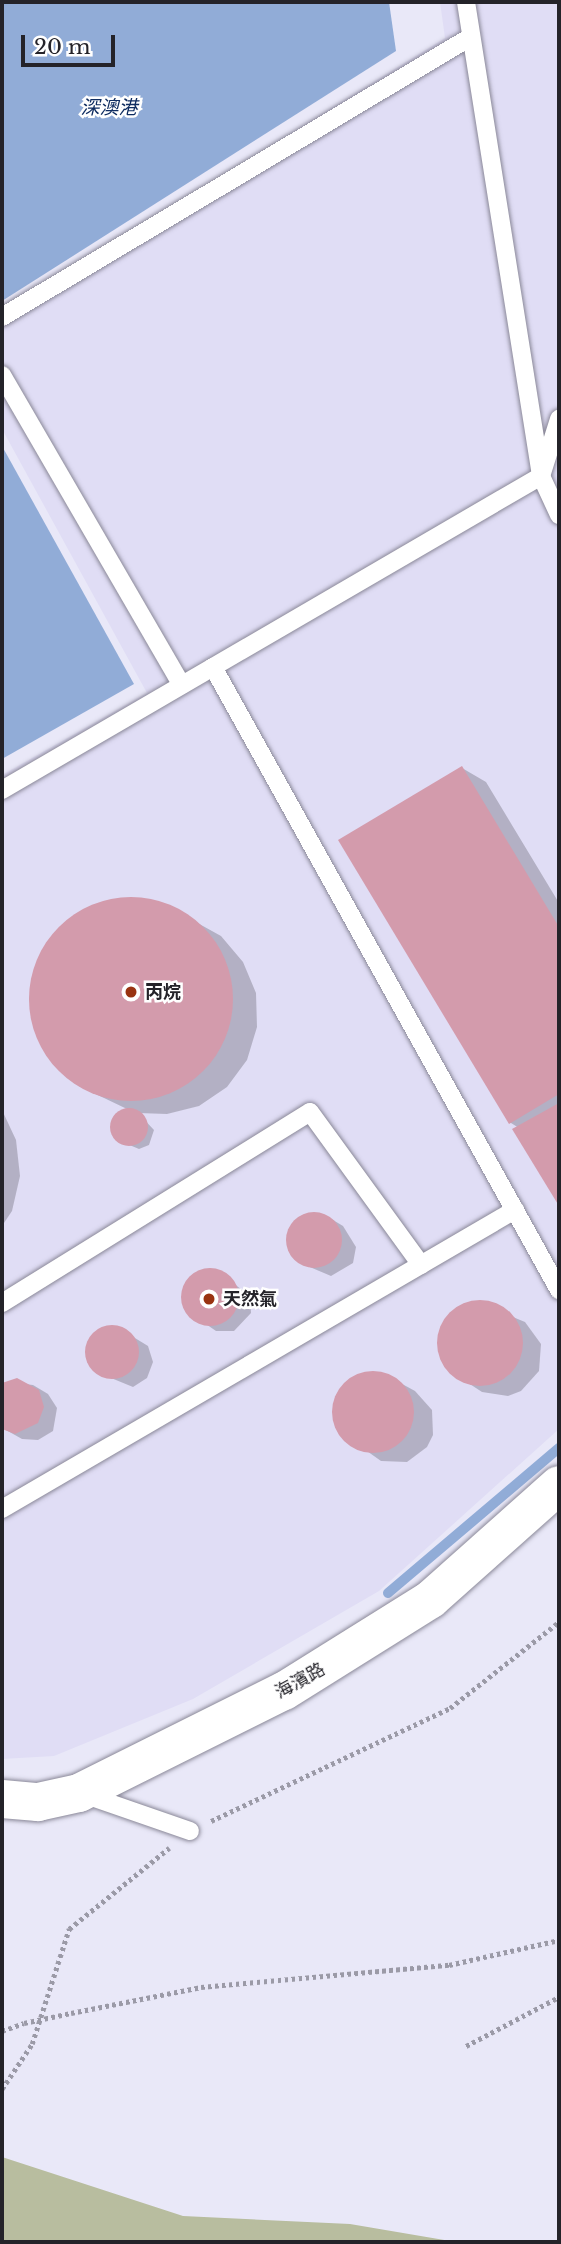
<!DOCTYPE html>
<meta charset="utf-8">
<style>
body{margin:0}
#map{position:relative;width:561px;height:2244px;overflow:hidden;background:#e9e8f8;font-family:"Libre Baskerville","Noto Sans TC",serif}
div>[style]{position:absolute}
[style*='--x']{left:calc(var(--x)*1px);top:calc(var(--y)*1px);width:calc(var(--w)*1px);rotate:calc(var(--a)*1deg)}
.built>*{inset:0;background:#e0ddf5}
.green>*{inset:0;background:#b8bd9f}
.water>*{inset:0;background:#91acd7}
.shadow>*{inset:0;background:#0003}
.stream>*{height:10px;margin:-5px;padding:0 5px;transform-origin:5px;border-radius:5px;background:#91acd7}
.building>*{inset:0;background:#d39bac}
.round{border-radius:50%}
.path>*{height:4.5px;margin-top:-2.25px;transform-origin:0;background:repeating-linear-gradient(90deg,#9b9aa7 0 3.5px,transparent 0 7px)}
.roads{filter:drop-shadow(0 0 2px #8a8898) drop-shadow(0 0 2px #8a8898)}
.service>*{height:18px;margin:-9px;padding:0 9px;transform-origin:9px;border-radius:9px;background:#fff}
.primary>*{height:38px;margin:-19px;padding:0 19px;transform-origin:19px;border-radius:19px;background:#fff}
.path-bridge>*{height:4.5px;margin-top:-2.25px;transform-origin:0;background:repeating-linear-gradient(90deg,#9b9aa7 0 3.5px,transparent 0 7px)}
.dots>*{width:19px;height:19px;translate:-50% -50%;box-sizing:border-box;border:4px solid #fff;border-radius:50%}
span{translate:-50% -50%;white-space:nowrap;text-align:center;line-height:1.15;-webkit-text-stroke:5px #fff;paint-order:stroke}
.poi-label{font-size:18px;color:#242329;font-weight:700}
.left{translate:0 -50%;text-align:left}
.street-label{font-size:18px;color:#242329}
.water-label{font-size:19px;color:#0f2d61;font-style:italic}
.frame{position:absolute;inset:0;border:4px solid #242329;pointer-events:none}
.scale{position:absolute;left:21px;top:35px;width:94px;height:32px;box-sizing:border-box;border:4px solid #242329;border-top:0;padding-left:9px;font-size:21px;line-height:24px;white-space:nowrap;color:#242329;-webkit-text-stroke:5px #fff;paint-order:stroke}
</style>
<div id="map">
<div class="built">
<div style="clip-path:polygon(440px 2px,559px 2px,559px 1429px,379px 1591px,193px 1699px,54px 1756px,2px 1759px,2px 775px,147px 693px,2px 429px,2px 311px,445px 38px)"></div>
</div>
<div class="green">
<div style="clip-path:polygon(2px 2157px,183px 2216px,350px 2224px,456px 2242px,2px 2242px)"></div>
</div>
<div class="water">
<div style="clip-path:polygon(2px 2px,389px 2px,396px 51px,2px 301px)"></div>
<div style="clip-path:polygon(2px 446px,134px 684px,2px 759px)"></div>
</div>
<div class="shadow">
<div style="clip-path:polygon(462px 768px,486px 782px,559px 903px,559px 1203px,515px 1130px,519px 1128px,511px 1123px)"></div>
<div style="clip-path:polygon(132px 898px,165px 905px,221px 936px,243px 962px,256px 993px,257px 1027px,247px 1060px,227px 1087px,199px 1106px,167px 1114px,138px 1113px,154px 1130px,149px 1145px,139px 1149px,120px 1141px,113px 1132px,113px 1121px,127px 1109px,79px 1086px,54px 1065px,38px 1037px,30px 1005px,33px 973px,47px 944px,69px 920px,99px 904px)"></div>
<div style="clip-path:polygon(2px 1110px,16px 1140px,20px 1176px,12px 1211px,2px 1226px)"></div>
<div style="clip-path:polygon(304px 1216px,328px 1217px,343px 1226px,356px 1247px,353px 1263px,331px 1276px,298px 1262px,288px 1246px,291px 1228px)"></div>
<div style="clip-path:polygon(216px 1270px,250px 1296px,251px 1313px,234px 1331px,216px 1331px,187px 1311px,185px 1285px,198px 1272px)"></div>
<div style="clip-path:polygon(477px 1302px,525px 1322px,541px 1344px,539px 1371px,521px 1391px,508px 1396px,482px 1392px,450px 1371px,438px 1348px,444px 1322px,453px 1312px)"></div>
<div style="clip-path:polygon(117px 1327px,148px 1346px,153px 1362px,147px 1378px,133px 1387px,94px 1371px,86px 1357px,94px 1334px)"></div>
<div style="clip-path:polygon(382px 1373px,415px 1391px,432px 1410px,433px 1435px,427px 1447px,407px 1462px,381px 1461px,340px 1432px,334px 1407px,346px 1384px,356px 1376px)"></div>
<div style="clip-path:polygon(8px 1382px,33px 1385px,48px 1394px,57px 1408px,53px 1431px,38px 1440px,22px 1439px,6px 1430px,2px 1424px,2px 1386px)"></div>
</div>
<div class="stream">
<div style="--x:388;--y:1593;--w:224;--a:-40.3"></div>
</div>
<div class="building">
<div style="clip-path:polygon(462px 766px,559px 927px,559px 1094px,509px 1124px,338px 840px)"></div>
<div class="round" style="left:29px;top:897px;width:204px;height:204px"></div>
<div style="clip-path:polygon(559px 1103px,559px 1206px,512px 1129px)"></div>
<div class="round" style="left:110px;top:1108px;width:38px;height:38px"></div>
<div class="round" style="left:286px;top:1212px;width:56px;height:56px"></div>
<div class="round" style="left:181px;top:1268px;width:58px;height:58px"></div>
<div class="round" style="left:437px;top:1300px;width:86px;height:86px"></div>
<div class="round" style="left:85px;top:1325px;width:54px;height:54px"></div>
<div class="round" style="left:332px;top:1371px;width:82px;height:82px"></div>
<div style="clip-path:polygon(17px 1378px,39px 1390px,44px 1407px,38px 1423px,15px 1434px,2px 1429px,2px 1383px)"></div>
</div>
<div class="path">
<div style="--x:211;--y:1821;--w:264;--a:-25.3"></div>
<div style="--x:450;--y:1708;--w:139;--a:-38.3"></div>
<div style="--x:71;--y:2013;--w:133;--a:-11.3"></div>
<div style="--x:201;--y:1987;--w:249;--a:-5.1"></div>
<div style="--x:449;--y:1965;--w:113;--a:-12.8"></div>
<div style="--x:2;--y:2031;--w:23;--a:-20"></div>
<div style="--x:466;--y:2046;--w:105;--a:-27.8"></div>
<div style="--x:2;--y:2089;--w:54;--a:-56.3"></div>
<div style="--x:32;--y:2044;--w:121;--a:-72.2"></div>
<div style="--x:69;--y:1929;--w:129;--a:-39"></div>
</div>
<div class="roads">
<div class="service">
<div style="--x:466;--y:2;--w:480;--a:81"></div>
<div style="--x:2;--y:317;--w:544;--a:-30.86"></div>
<div style="--x:2;--y:375;--w:358;--a:59.9"></div>
<div style="--x:542;--y:473;--w:57;--a:-72.5"></div>
<div style="--x:213;--y:667;--w:713;--a:60.95"></div>
<div style="--x:2;--y:790;--w:624;--a:-30.22"></div>
<div style="--x:541;--y:476;--w:43;--a:65.2"></div>
<div style="--x:2;--y:1303;--w:362;--a:-31.8"></div>
<div style="--x:310;--y:1112;--w:189;--a:54"></div>
<div style="--x:2;--y:1509;--w:594;--a:-30.24"></div>
<div style="--x:86;--y:1795;--w:110;--a:19.1"></div>
</div>
<div class="primary">
<div style="--x:2;--y:1799;--w:36;--a:5"></div>
<div style="--x:38;--y:1802;--w:42;--a:-12.4"></div>
<div style="--x:79;--y:1793;--w:229;--a:-26.5"></div>
<div style="--x:284;--y:1691;--w:173;--a:-32"></div>
<div style="--x:431;--y:1599;--w:171;--a:-41.7"></div>
</div>
</div>
<div class="path-bridge">
<div style="--x:24;--y:2023;--w:48;--a:-12"></div>
</div>
<div class="dots">
<div style="left:131px;top:992px;background:#931"></div>
<div style="left:209px;top:1299px;background:#931"></div>
</div>
<div class="poi-label">
<span class="left" style="left:145px;top:992px">丙烷</span>
<span class="left" style="left:223px;top:1299px">天然氣</span>
</div>
<div class="street-label">
<span style="left:300px;top:1681px;rotate:-29deg">海濱路</span>
</div>
<div class="water-label">
<span style="left:109px;top:108px">深澳港</span>
</div>
<div class="frame"></div>
<div class="scale">20 m</div>
</div>
